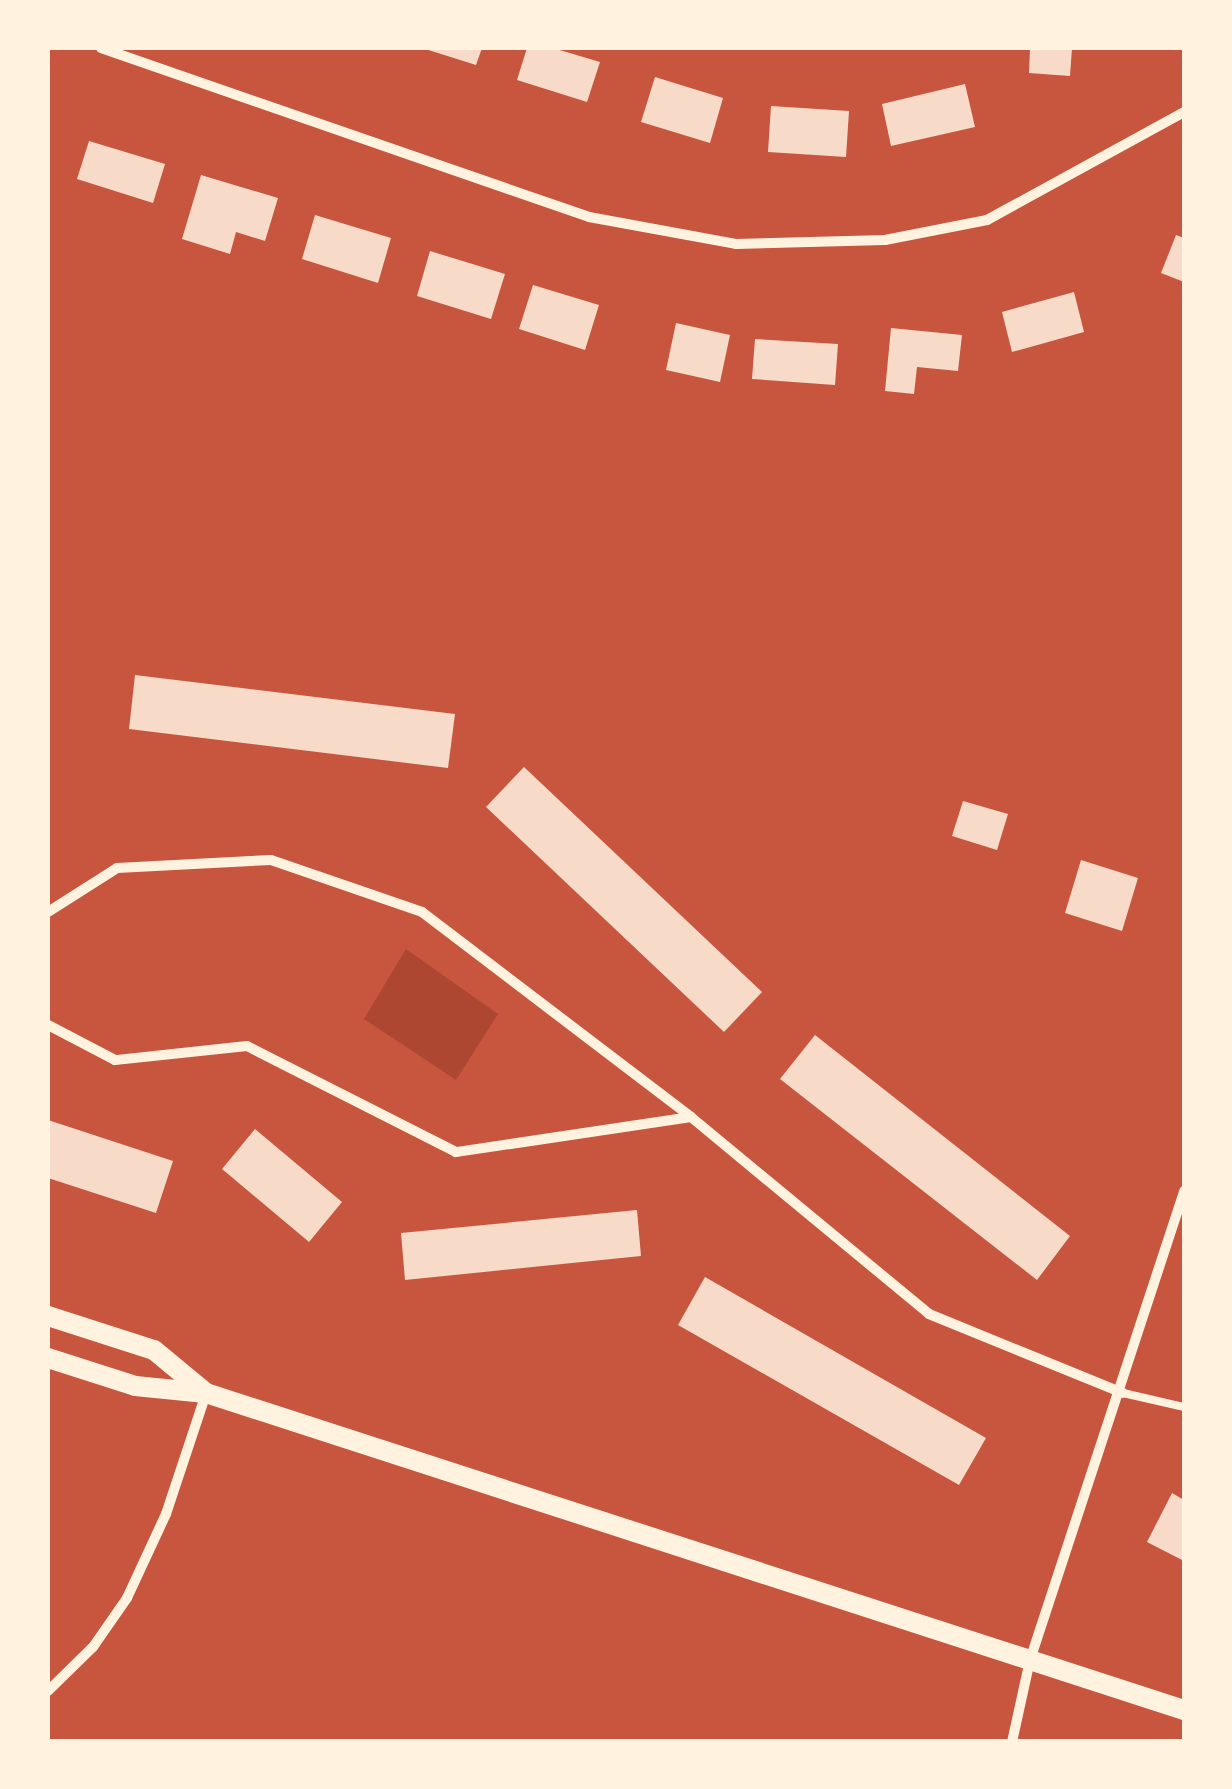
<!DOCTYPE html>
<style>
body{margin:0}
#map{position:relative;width:1232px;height:1789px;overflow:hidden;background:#c8553d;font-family:"DM Sans",sans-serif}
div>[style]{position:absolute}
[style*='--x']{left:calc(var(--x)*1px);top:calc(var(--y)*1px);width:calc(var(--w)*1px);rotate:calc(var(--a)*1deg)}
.green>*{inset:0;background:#ae4732}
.building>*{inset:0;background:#f7dbc8}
.service>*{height:8px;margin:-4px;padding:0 4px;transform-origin:4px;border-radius:4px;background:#fff3e0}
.minor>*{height:10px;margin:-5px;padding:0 5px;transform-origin:5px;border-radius:5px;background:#fff3e0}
.secondary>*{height:20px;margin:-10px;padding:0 10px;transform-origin:10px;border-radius:10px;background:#fff3e0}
span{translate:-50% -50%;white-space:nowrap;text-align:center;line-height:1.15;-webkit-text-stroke:10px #fff3e0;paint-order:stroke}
.frame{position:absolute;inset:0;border:50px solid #fff3e0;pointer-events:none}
</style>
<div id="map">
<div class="green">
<div style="clip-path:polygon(406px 949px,498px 1014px,456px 1080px,364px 1019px)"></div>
</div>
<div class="building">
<div style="clip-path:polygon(422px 48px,482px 48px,476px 65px)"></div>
<div style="clip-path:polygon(527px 48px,553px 48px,600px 62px,587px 102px,517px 80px)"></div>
<div style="clip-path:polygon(1030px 48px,1072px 48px,1070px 76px,1029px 73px)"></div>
<div style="clip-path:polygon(655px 77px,723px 98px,710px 143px,641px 122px)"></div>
<div style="clip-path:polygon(965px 84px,975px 127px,891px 146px,882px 104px)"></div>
<div style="clip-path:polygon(771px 106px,849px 111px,846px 157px,768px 152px)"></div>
<div style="clip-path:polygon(89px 141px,165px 164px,153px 203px,77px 179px)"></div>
<div style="clip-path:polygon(201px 175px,278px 198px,265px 241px,236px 232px,230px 254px,182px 239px)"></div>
<div style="clip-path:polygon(315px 215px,391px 238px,378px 283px,302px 259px)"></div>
<div style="clip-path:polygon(1176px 235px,1184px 238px,1184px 282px,1161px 273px)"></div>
<div style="clip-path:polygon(430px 251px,505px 274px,491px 319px,417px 296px)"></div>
<div style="clip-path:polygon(533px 285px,599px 305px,585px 350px,519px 329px)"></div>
<div style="clip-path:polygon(1074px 292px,1084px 332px,1012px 352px,1002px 312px)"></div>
<div style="clip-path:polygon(676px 323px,730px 335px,720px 382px,666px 370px)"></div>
<div style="clip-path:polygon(891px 328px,962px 335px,958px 371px,917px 367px,914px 394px,885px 391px)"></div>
<div style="clip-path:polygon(755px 339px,838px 344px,835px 385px,752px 379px)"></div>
<div style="clip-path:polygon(135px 675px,455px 714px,448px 768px,129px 729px)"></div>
<div style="clip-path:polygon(524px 767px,762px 992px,724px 1032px,486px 807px)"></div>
<div style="clip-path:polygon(963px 801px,1008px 814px,997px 850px,952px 836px)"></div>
<div style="clip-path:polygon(1081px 860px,1138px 878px,1122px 931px,1065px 913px)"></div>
<div style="clip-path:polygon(815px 1035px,1070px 1236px,1037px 1280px,780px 1079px)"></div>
<div style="clip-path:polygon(48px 1120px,173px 1161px,156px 1213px,48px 1178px)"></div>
<div style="clip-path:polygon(255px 1129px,342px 1202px,309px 1242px,222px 1169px)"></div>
<div style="clip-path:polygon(637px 1210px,641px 1256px,405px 1280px,401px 1233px)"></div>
<div style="clip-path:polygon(705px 1277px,986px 1438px,959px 1485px,678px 1325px)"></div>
<div style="clip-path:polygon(1172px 1493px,1184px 1500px,1184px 1561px,1147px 1542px)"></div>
</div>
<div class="service">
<div style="--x:1123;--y:1393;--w:63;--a:12.9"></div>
</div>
<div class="minor">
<div style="--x:101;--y:48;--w:516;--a:19.1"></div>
<div style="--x:589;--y:217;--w:149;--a:10.4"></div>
<div style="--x:736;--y:244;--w:149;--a:-1.5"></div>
<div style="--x:885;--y:240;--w:104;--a:-11.1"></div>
<div style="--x:987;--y:220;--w:225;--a:-28.7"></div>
<div style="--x:48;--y:912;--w:82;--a:-32.5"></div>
<div style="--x:117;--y:868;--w:154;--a:-3"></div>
<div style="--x:271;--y:860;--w:160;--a:19"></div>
<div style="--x:422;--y:912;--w:338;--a:37.3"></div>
<div style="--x:691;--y:1117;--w:238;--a:171.5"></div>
<div style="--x:456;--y:1152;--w:234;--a:-153.1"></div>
<div style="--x:247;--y:1046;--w:133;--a:173.9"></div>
<div style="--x:115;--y:1060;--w:76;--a:-152.4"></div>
<div style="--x:691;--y:1117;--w:309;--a:39.6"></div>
<div style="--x:929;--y:1314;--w:209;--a:22.2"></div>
<div style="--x:48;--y:1691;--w:63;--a:-44.4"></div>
<div style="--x:93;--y:1647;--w:60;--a:-55.2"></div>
<div style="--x:127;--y:1598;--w:93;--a:-65.1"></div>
<div style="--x:166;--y:1514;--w:126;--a:-71.6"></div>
<div style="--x:1012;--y:1742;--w:84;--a:-77.6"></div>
<div style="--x:1030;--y:1660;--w:494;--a:-71.8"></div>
</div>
<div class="secondary">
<div style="--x:48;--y:1316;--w:111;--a:17.8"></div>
<div style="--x:154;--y:1350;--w:67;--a:39.6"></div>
<div style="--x:48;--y:1358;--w:91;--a:17.8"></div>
<div style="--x:135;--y:1386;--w:71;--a:5.6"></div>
<div style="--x:206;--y:1393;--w:1028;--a:17.96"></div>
</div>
<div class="frame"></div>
</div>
